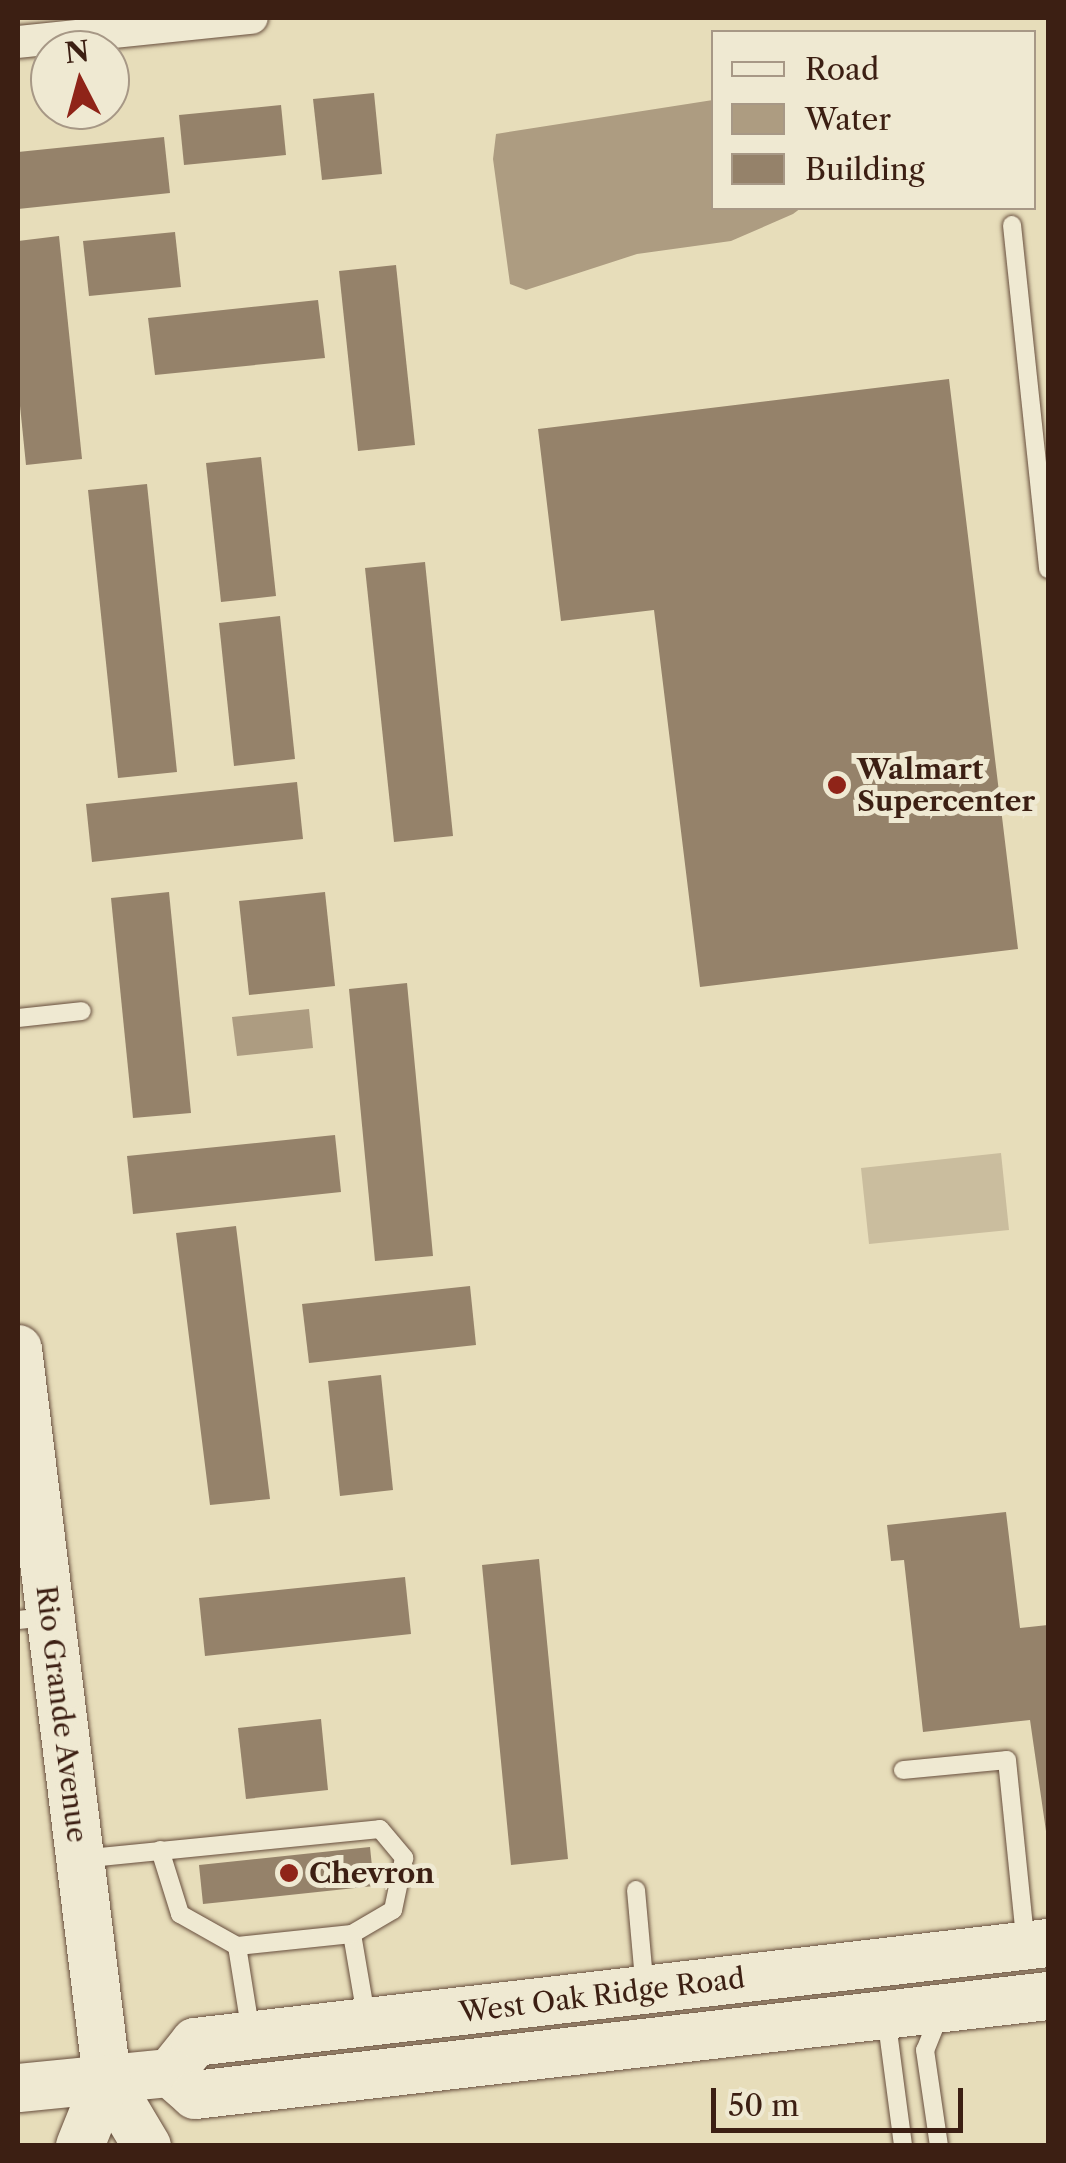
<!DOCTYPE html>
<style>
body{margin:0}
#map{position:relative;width:1066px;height:2163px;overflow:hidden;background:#e7ddba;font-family:"Libre Caslon Text",serif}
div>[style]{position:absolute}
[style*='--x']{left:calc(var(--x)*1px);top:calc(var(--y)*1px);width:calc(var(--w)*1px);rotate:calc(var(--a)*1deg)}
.green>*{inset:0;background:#cabd9e}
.water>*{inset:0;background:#ad9c81}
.building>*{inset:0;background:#95826a}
.roads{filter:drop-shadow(0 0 2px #674e3d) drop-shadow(0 0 2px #674e3d)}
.lane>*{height:18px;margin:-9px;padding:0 9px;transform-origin:9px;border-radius:9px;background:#efe9d2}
.street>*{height:32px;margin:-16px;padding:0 16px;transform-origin:16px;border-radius:16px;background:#efe9d2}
.secondary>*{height:48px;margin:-24px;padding:0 24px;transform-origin:24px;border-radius:24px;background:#efe9d2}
.dots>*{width:28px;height:28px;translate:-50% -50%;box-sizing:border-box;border:5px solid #efe9d2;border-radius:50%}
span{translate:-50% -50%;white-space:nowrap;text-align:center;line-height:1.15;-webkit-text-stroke:10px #efe9d2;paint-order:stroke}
.poi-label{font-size:28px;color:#3c1f13;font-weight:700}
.left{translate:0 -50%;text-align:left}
.street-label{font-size:28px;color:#3c1f13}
.frame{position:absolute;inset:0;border:20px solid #3c1f13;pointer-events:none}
.legend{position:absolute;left:711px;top:30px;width:325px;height:180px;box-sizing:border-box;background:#efe9d2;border:2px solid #a79886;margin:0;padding:12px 18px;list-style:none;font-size:30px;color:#3c1f13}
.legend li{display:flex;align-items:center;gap:20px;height:50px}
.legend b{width:50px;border:2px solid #a79886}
.north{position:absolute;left:30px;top:30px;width:100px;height:100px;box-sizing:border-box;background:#efe9d2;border:2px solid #a79886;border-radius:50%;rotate:354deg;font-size:28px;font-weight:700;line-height:40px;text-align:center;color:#3c1f13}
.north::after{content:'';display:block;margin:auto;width:35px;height:45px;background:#8f2418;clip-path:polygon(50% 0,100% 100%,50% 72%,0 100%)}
.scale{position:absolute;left:711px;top:2088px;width:252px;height:45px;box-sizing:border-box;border:5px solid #3c1f13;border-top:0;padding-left:12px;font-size:30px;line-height:35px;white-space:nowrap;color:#3c1f13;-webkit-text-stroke:8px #efe9d2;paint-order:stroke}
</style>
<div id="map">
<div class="green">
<div style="clip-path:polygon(1001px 1153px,1009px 1230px,869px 1244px,861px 1168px)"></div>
</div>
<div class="water">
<div style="clip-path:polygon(713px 100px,714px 208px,801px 208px,793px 214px,731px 241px,637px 254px,526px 290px,510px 284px,493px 159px,496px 134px)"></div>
<div style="clip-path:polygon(309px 1009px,313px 1048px,237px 1056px,232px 1017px)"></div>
</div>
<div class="building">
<div style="clip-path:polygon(374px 93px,382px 174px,322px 180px,313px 99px)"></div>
<div style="clip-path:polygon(281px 105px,286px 155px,184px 165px,179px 115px)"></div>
<div style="clip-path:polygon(164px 137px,170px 193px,18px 209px,18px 152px)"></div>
<div style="clip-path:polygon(175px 232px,181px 287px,89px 296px,83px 241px)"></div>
<div style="clip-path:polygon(59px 236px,82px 459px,26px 465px,18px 386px,18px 241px)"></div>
<div style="clip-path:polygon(396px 265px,415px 445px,358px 451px,339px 271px)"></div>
<div style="clip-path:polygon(318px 300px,325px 358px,155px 375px,148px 318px)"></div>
<div style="clip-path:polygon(949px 379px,1018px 949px,700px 987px,654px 610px,561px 621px,538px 429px)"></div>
<div style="clip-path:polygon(261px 457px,276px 596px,221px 602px,206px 463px)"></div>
<div style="clip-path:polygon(147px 484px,177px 772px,118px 778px,88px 490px)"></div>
<div style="clip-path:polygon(425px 562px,453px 836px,394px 842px,365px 568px)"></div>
<div style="clip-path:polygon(280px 616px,295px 759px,234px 766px,219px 623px)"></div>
<div style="clip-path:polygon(297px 782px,303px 839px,92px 862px,86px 804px)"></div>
<div style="clip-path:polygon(169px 892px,191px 1113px,133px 1118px,111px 898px)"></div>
<div style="clip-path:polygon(325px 892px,335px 986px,249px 995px,239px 901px)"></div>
<div style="clip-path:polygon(407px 983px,433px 1256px,375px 1261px,349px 989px)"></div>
<div style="clip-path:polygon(335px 1135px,341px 1192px,133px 1214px,127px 1156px)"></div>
<div style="clip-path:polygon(236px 1226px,270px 1499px,210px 1505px,176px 1233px)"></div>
<div style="clip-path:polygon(470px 1286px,476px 1345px,309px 1363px,302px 1304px)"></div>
<div style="clip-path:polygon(381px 1375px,393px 1490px,340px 1496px,328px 1381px)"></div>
<div style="clip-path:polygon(1006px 1512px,1020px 1628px,1048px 1625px,1048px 1845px,1030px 1720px,923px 1732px,904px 1560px,891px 1561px,887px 1525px)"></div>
<div style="clip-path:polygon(539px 1559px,568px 1859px,511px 1865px,482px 1565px)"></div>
<div style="clip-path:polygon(405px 1577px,411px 1634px,205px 1656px,199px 1598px)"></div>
<div style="clip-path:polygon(321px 1719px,328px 1790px,246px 1799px,238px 1728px)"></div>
<div style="clip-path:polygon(370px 1847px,374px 1886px,203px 1904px,199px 1865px)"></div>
</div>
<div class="roads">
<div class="lane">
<div style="--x:1012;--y:225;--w:346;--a:84"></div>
<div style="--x:18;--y:1018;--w:64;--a:-6.2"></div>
<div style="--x:18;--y:1620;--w:31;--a:-6"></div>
<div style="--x:903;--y:1770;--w:104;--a:-5.5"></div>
<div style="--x:1007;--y:1760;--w:187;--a:84.2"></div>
<div style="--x:160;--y:1850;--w:67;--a:72.6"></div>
<div style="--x:180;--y:1914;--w:65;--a:29.3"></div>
<div style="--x:237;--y:1946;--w:88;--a:80.9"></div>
<div style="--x:80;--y:1859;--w:301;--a:-5.7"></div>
<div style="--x:380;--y:1829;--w:38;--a:50"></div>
<div style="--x:404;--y:1858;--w:53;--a:101.9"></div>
<div style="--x:393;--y:1910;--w:48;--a:149.7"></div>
<div style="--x:352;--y:1934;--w:89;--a:80.3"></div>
<div style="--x:636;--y:1890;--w:100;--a:84.9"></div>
<div style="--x:237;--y:1946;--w:116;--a:-6"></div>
<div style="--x:886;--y:2016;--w:131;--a:82.5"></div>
<div style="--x:939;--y:2016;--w:37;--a:112"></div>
<div style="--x:925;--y:2050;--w:97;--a:81.7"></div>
</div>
<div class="street">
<div style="--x:18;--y:42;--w:235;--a:-5.9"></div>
</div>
<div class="secondary">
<div style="--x:18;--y:1349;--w:735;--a:83.05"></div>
<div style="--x:107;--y:2079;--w:78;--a:59.2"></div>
<div style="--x:170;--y:2073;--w:40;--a:-51"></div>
<div style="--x:195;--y:2042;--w:859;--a:-6.62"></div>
<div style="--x:19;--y:2088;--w:152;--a:-5.7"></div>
<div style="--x:170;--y:2073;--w:33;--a:41"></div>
<div style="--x:195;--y:2095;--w:859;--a:-6.62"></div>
<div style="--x:80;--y:2146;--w:72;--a:-68.1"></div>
</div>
</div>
<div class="dots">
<div style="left:837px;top:785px;background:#8f2418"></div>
<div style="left:289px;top:1873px;background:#8f2418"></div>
</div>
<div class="poi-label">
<span class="left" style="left:857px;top:785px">Walmart<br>Supercenter</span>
<span class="left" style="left:309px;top:1873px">Chevron</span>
</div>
<div class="street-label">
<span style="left:62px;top:1714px;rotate:83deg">Rio Grande Avenue</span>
<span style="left:602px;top:1995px;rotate:-7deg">West Oak Ridge Road</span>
</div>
<div class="frame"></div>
<ul class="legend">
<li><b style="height:12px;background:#efe9d2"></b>Road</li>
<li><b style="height:28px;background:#ad9c81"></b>Water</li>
<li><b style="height:28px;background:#95826a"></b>Building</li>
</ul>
<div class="north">N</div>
<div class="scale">50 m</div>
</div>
